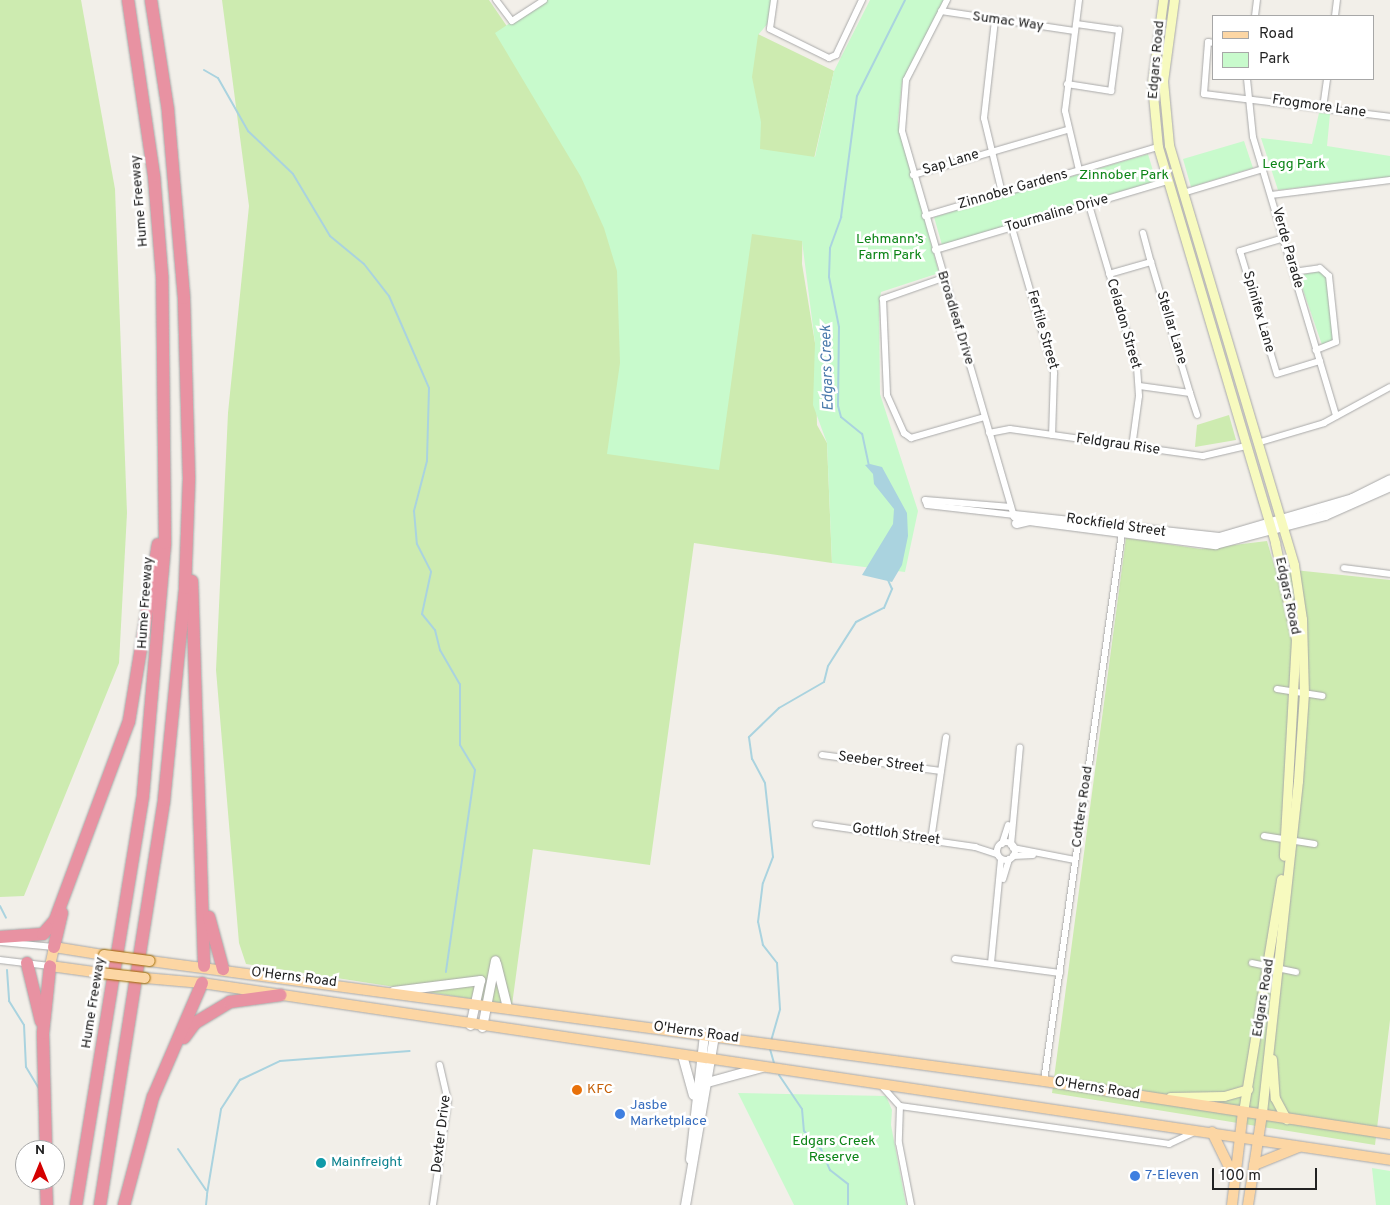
<!DOCTYPE html>
<meta charset="utf-8">
<style>
body{margin:0}
#map{position:relative;width:1390px;height:1205px;overflow:hidden;background:#f2efe9;font-family:Overpass,sans-serif}
div>[style]{position:absolute}
[style*='--x']{left:calc(var(--x)*1px);top:calc(var(--y)*1px);width:calc(var(--w)*1px);rotate:calc(var(--a)*1deg)}
.grass>*{inset:0;background:#cdebb0}
.park>*{inset:0;background:#c8facc}
.water>*{inset:0;background:#aad3df}
.stream>*{height:2px;margin:-1px;padding:0 1px;transform-origin:1px;border-radius:1px;background:#aad3df}
.roads{filter:drop-shadow(0 0 1px #a9a9a9) drop-shadow(0 0 1px #a9a9a9)}
.minor>*{height:6px;margin:-3px;padding:0 3px;transform-origin:3px;border-radius:3px;background:#fff}
.minor>.ring{margin:-3px;padding:0;box-sizing:content-box;background:none;border:6px solid #fff;border-radius:50%}
.tertiary>*{height:9px;margin:-4.5px;padding:0 4.5px;transform-origin:4.5px;border-radius:4.5px;background:#fff}
.secondary>*{height:9px;margin:-4.5px;padding:0 4.5px;transform-origin:4.5px;border-radius:4.5px;background:#f7fabf}
.primary>*{height:10px;margin:-5px;padding:0 5px;transform-origin:5px;border-radius:5px;background:#fcd6a4}
.motorway>*{height:12px;margin:-6px;padding:0 6px;transform-origin:6px;border-radius:6px;background:#e892a2}
.bridges{filter:drop-shadow(0 0 1px #a06b00) drop-shadow(0 0 1px #a06b00)}
.primary-bridge>*{height:10px;margin:-5px;padding:0 5px;transform-origin:5px;border-radius:5px;background:#fcd6a4}
.dots>*{width:14px;height:14px;translate:-50% -50%;box-sizing:border-box;border:2px solid #fff;border-radius:50%}
span{translate:-50% -50%;white-space:nowrap;text-align:center;line-height:1.15;-webkit-text-stroke:5px #fff;paint-order:stroke}
.street-label{font-size:14px;color:#222}
.park-label{font-size:14px;color:#0c8416}
.food-label{font-size:14px;color:#c56008}
.left{translate:0 -50%;text-align:left}
.shop-label{font-size:14px;color:#366cbe}
.culture-label{font-size:14px;color:#0d838f}
.water-label{font-size:15px;color:#4a7aab;font-style:italic}
.legend{position:absolute;left:1212px;top:15px;width:162px;height:65px;box-sizing:border-box;background:#fff;border:1px solid #a7a7a7;margin:0;padding:6px 9px;list-style:none;font-size:15px;color:#222}
.legend li{display:flex;align-items:center;gap:10px;height:25px}
.legend b{width:25px;border:1px solid #a7a7a7}
.north{position:absolute;left:15px;top:1140px;width:50px;height:50px;box-sizing:border-box;background:#fff;border:1px solid #a7a7a7;border-radius:50%;rotate:0deg;font-size:14px;font-weight:700;line-height:20px;text-align:center;color:#222}
.north::after{content:'';display:block;margin:auto;width:18px;height:22px;background:#d40000;clip-path:polygon(50% 0,100% 100%,50% 72%,0 100%)}
.scale{position:absolute;left:1212px;top:1168px;width:105px;height:22px;box-sizing:border-box;border:2px solid #222;border-top:0;padding-left:6px;font-size:15px;line-height:18px;white-space:nowrap;color:#222;-webkit-text-stroke:4px #fff;paint-order:stroke}
</style>
<div id="map">
<div class="grass">
<div style="clip-path:polygon(0 0,81px 0,115px 189px,127px 513px,119px 663px,24px 896px,0 897px)"></div>
<div style="clip-path:polygon(222px 0,489px 0,517px 41px,758px 34px,834px 71px,803px 207px,802px 264px,815px 343px,817px 425px,827px 443px,832px 563px,694px 543px,650px 865px,533px 849px,512px 1005px,246px 964px,239px 943px,216px 670px,228px 413px,249px 206px)"></div>
<div style="clip-path:polygon(1229px 415px,1236px 440px,1195px 447px,1197px 425px)"></div>
<div style="clip-path:polygon(1126px 538px,1201px 549px,1267px 541px,1275px 568px,1390px 580px,1390px 1020px,1375px 1145px,1052px 1093px)"></div>
</div>
<div class="park">
<div style="clip-path:polygon(544px 0,774px 0,769px 22px,758px 35px,752px 77px,761px 122px,760px 149px,815px 157px,834px 71px,870px 0,945px 0,902px 82px,898px 121px,939px 273px,881px 292px,879px 304px,880px 394px,918px 511px,905px 572px,832px 563px,827px 443px,813px 405px,815px 343px,802px 241px,752px 234px,719px 470px,607px 454px,620px 363px,617px 271px,604px 228px,581px 177px,495px 33px)"></div>
<div style="clip-path:polygon(1319px 113px,1330px 114px,1327px 146px,1390px 156px,1390px 177px,1278px 190px,1261px 138px,1312px 144px)"></div>
<div style="clip-path:polygon(1244px 141px,1253px 168px,1191px 187px,1183px 159px)"></div>
<div style="clip-path:polygon(1148px 154px,1156px 181px,942px 245px,934px 217px)"></div>
<div style="clip-path:polygon(1320px 271px,1327px 276px,1334px 337px,1332px 342px,1322px 345px,1300px 281px,1301px 275px)"></div>
<div style="clip-path:polygon(738px 1093px,886px 1096px,892px 1110px,891px 1125px,906px 1205px,794px 1205px)"></div>
<div style="clip-path:polygon(1372px 1168px,1390px 1171px,1390px 1205px,1376px 1205px)"></div>
</div>
<div class="water">
<div style="clip-path:polygon(870px 464px,882px 467px,907px 513px,908px 536px,902px 565px,892px 582px,862px 575px,893px 524px,894px 509px,874px 484px,873px 474px,865px 465px)"></div>
</div>
<div class="stream">
<div style="--x:204;--y:70;--w:16;--a:30"></div>
<div style="--x:218;--y:78;--w:61;--a:60.5"></div>
<div style="--x:248;--y:131;--w:62;--a:43.7"></div>
<div style="--x:293;--y:174;--w:72;--a:59.2"></div>
<div style="--x:330;--y:236;--w:44;--a:39.5"></div>
<div style="--x:364;--y:264;--w:41;--a:52"></div>
<div style="--x:389;--y:296;--w:100;--a:66.5"></div>
<div style="--x:429;--y:388;--w:73;--a:91.6"></div>
<div style="--x:427;--y:461;--w:52;--a:104.6"></div>
<div style="--x:414;--y:511;--w:33;--a:85"></div>
<div style="--x:417;--y:544;--w:31;--a:63"></div>
<div style="--x:431;--y:572;--w:43;--a:102.1"></div>
<div style="--x:422;--y:614;--w:21;--a:51"></div>
<div style="--x:435;--y:630;--w:21;--a:76"></div>
<div style="--x:440;--y:650;--w:39;--a:60"></div>
<div style="--x:460;--y:684;--w:61;--a:90"></div>
<div style="--x:460;--y:745;--w:29;--a:59"></div>
<div style="--x:475;--y:770;--w:204;--a:98.2"></div>
<div style="--x:869;--y:466;--w:33;--a:-102"></div>
<div style="--x:862;--y:434;--w:27;--a:-141"></div>
<div style="--x:841;--y:417;--w:11;--a:-105"></div>
<div style="--x:838;--y:406;--w:79;--a:-89.3"></div>
<div style="--x:839;--y:327;--w:51;--a:-101.3"></div>
<div style="--x:829;--y:277;--w:29;--a:-88"></div>
<div style="--x:830;--y:248;--w:33;--a:-70"></div>
<div style="--x:841;--y:217;--w:122;--a:-82.5"></div>
<div style="--x:857;--y:96;--w:107;--a:-63.4"></div>
<div style="--x:0;--y:906;--w:13;--a:63"></div>
<div style="--x:7;--y:970;--w:31;--a:86"></div>
<div style="--x:9;--y:1001;--w:28;--a:58"></div>
<div style="--x:24;--y:1025;--w:42;--a:87.3"></div>
<div style="--x:26;--y:1067;--w:26;--a:59"></div>
<div style="--x:771;--y:1041;--w:33;--a:-74"></div>
<div style="--x:780;--y:1009;--w:46;--a:-93.7"></div>
<div style="--x:777;--y:963;--w:23;--a:-128"></div>
<div style="--x:763;--y:945;--w:24;--a:-102"></div>
<div style="--x:758;--y:922;--w:39;--a:-83"></div>
<div style="--x:763;--y:883;--w:28;--a:-69"></div>
<div style="--x:773;--y:857;--w:74;--a:-96.2"></div>
<div style="--x:765;--y:783;--w:27;--a:-118"></div>
<div style="--x:752;--y:759;--w:22;--a:-98"></div>
<div style="--x:749;--y:737;--w:42;--a:-44"></div>
<div style="--x:779;--y:708;--w:52;--a:-30"></div>
<div style="--x:824;--y:682;--w:16;--a:-76"></div>
<div style="--x:828;--y:666;--w:52;--a:-57.5"></div>
<div style="--x:856;--y:622;--w:31;--a:-27"></div>
<div style="--x:884;--y:608;--w:21;--a:-67"></div>
<div style="--x:892;--y:589;--w:10;--a:-114"></div>
<div style="--x:770;--y:1049;--w:15;--a:74"></div>
<div style="--x:779;--y:1075;--w:41;--a:55.9"></div>
<div style="--x:802;--y:1109;--w:22;--a:85"></div>
<div style="--x:804;--y:1131;--w:25;--a:47"></div>
<div style="--x:821;--y:1149;--w:23;--a:67"></div>
<div style="--x:830;--y:1170;--w:23;--a:38"></div>
<div style="--x:848;--y:1184;--w:21;--a:90"></div>
<div style="--x:178;--y:1149;--w:50;--a:55.7"></div>
<div style="--x:207;--y:1194;--w:86;--a:-80.6"></div>
<div style="--x:221;--y:1109;--w:35;--a:-57"></div>
<div style="--x:240;--y:1080;--w:44;--a:-25.4"></div>
<div style="--x:280;--y:1061;--w:130;--a:-4.4"></div>
<div style="--x:206;--y:1205;--w:10;--a:-84"></div>
</div>
<div class="roads">
<div class="minor">
<div style="--x:496;--y:0;--w:26;--a:53"></div>
<div style="--x:512;--y:21;--w:38;--a:-33"></div>
<div style="--x:774;--y:0;--w:29;--a:98"></div>
<div style="--x:770;--y:29;--w:66;--a:26.2"></div>
<div style="--x:829;--y:58;--w:8;--a:-23"></div>
<div style="--x:836;--y:55;--w:61;--a:-64.7"></div>
<div style="--x:947;--y:0;--w:90;--a:117.1"></div>
<div style="--x:906;--y:80;--w:51;--a:94.5"></div>
<div style="--x:902;--y:131;--w:402;--a:73.8"></div>
<div style="--x:941;--y:11;--w:135;--a:8.5"></div>
<div style="--x:1255;--y:16;--w:16;--a:-83"></div>
<div style="--x:1335;--y:16;--w:16;--a:-83"></div>
<div style="--x:995;--y:20;--w:99;--a:96.4"></div>
<div style="--x:984;--y:118;--w:77;--a:76.5"></div>
<div style="--x:1214;--y:43;--w:6;--a:-171"></div>
<div style="--x:1208;--y:42;--w:52;--a:94.4"></div>
<div style="--x:1204;--y:94;--w:187;--a:7"></div>
<div style="--x:1247;--y:79;--w:58;--a:84.1"></div>
<div style="--x:1253;--y:137;--w:291;--a:73.4"></div>
<div style="--x:1067;--y:84;--w:45;--a:9"></div>
<div style="--x:1111;--y:91;--w:62;--a:-82.5"></div>
<div style="--x:1119;--y:30;--w:43;--a:-172.1"></div>
<div style="--x:1323;--y:108;--w:29;--a:-82"></div>
<div style="--x:1079;--y:170;--w:61;--a:-103.3"></div>
<div style="--x:1065;--y:111;--w:112;--a:-82.8"></div>
<div style="--x:913;--y:175;--w:160;--a:-16.3"></div>
<div style="--x:1183;--y:193;--w:84;--a:-16.7"></div>
<div style="--x:1271;--y:195;--w:120;--a:-7.2"></div>
<div style="--x:1089;--y:205;--w:169;--a:73.5"></div>
<div style="--x:1137;--y:367;--w:29;--a:86"></div>
<div style="--x:1139;--y:396;--w:51;--a:97.8"></div>
<div style="--x:925;--y:216;--w:243;--a:-16.5"></div>
<div style="--x:1012;--y:228;--w:151;--a:73.8"></div>
<div style="--x:1054;--y:373;--w:62;--a:91.8"></div>
<div style="--x:1143;--y:233;--w:30;--a:75"></div>
<div style="--x:1284;--y:238;--w:46;--a:163.5"></div>
<div style="--x:1240;--y:251;--w:128;--a:73.3"></div>
<div style="--x:1277;--y:374;--w:45;--a:-16.8"></div>
<div style="--x:935;--y:250;--w:243;--a:-16.5"></div>
<div style="--x:1293;--y:272;--w:27;--a:-8"></div>
<div style="--x:1320;--y:268;--w:12;--a:42"></div>
<div style="--x:1329;--y:276;--w:66;--a:83.9"></div>
<div style="--x:1336;--y:342;--w:22;--a:158"></div>
<div style="--x:1109;--y:274;--w:44;--a:-15.9"></div>
<div style="--x:1151;--y:262;--w:137;--a:73.4"></div>
<div style="--x:1190;--y:393;--w:51;--a:-172.2"></div>
<div style="--x:943;--y:278;--w:64;--a:160.7"></div>
<div style="--x:883;--y:299;--w:96;--a:87.6"></div>
<div style="--x:887;--y:395;--w:42;--a:65.9"></div>
<div style="--x:904;--y:433;--w:9;--a:36"></div>
<div style="--x:911;--y:438;--w:76;--a:-16"></div>
<div style="--x:1190;--y:393;--w:23;--a:72"></div>
<div style="--x:989;--y:433;--w:21;--a:-11"></div>
<div style="--x:1010;--y:429;--w:195;--a:8"></div>
<div style="--x:1203;--y:456;--w:44;--a:-13.1"></div>
<div style="--x:1257;--y:443;--w:70;--a:-16.6"></div>
<div style="--x:1324;--y:423;--w:75;--a:-28.6"></div>
<div style="--x:1011;--y:507;--w:86;--a:-175.3"></div>
<div style="--x:925;--y:500;--w:5;--a:68"></div>
<div style="--x:927;--y:505;--w:88;--a:6.6"></div>
<div style="--x:1344;--y:568;--w:46;--a:7.4"></div>
<div style="--x:1277;--y:689;--w:46;--a:8.8"></div>
<div style="--x:822;--y:755;--w:120;--a:7.7"></div>
<div style="--x:816;--y:824;--w:161;--a:8.2"></div>
<div style="--x:975;--y:847;--w:23;--a:18"></div>
<div style="--x:1264;--y:836;--w:51;--a:9.1"></div>
<div style="--x:931;--y:840;--w:104;--a:-81.7"></div>
<div class="ring" style="left:997px;top:842px;width:12px;height:12px"></div>
<div style="--x:1002;--y:844;--w:20;--a:-72"></div>
<div style="--x:1011;--y:845;--w:98;--a:-84.8"></div>
<div style="--x:1013;--y:848;--w:63;--a:11"></div>
<div style="--x:1013;--y:856;--w:20;--a:-3"></div>
<div style="--x:1003;--y:879;--w:21;--a:-73"></div>
<div style="--x:1;--y:942;--w:53;--a:5.4"></div>
<div style="--x:955;--y:959;--w:106;--a:7.6"></div>
<div style="--x:0;--y:960;--w:50;--a:6.8"></div>
<div style="--x:991;--y:963;--w:104;--a:-84.5"></div>
<div style="--x:1252;--y:963;--w:45;--a:11.6"></div>
<div style="--x:1044;--y:1081;--w:554;--a:-81.9"></div>
<div style="--x:879;--y:1083;--w:31;--a:48"></div>
<div style="--x:900;--y:1106;--w:37;--a:92"></div>
<div style="--x:899;--y:1143;--w:63;--a:79"></div>
<div style="--x:900;--y:1106;--w:272;--a:8"></div>
<div style="--x:1169;--y:1144;--w:31;--a:-25"></div>
<div style="--x:433;--y:1205;--w:105;--a:-81.8"></div>
<div style="--x:448;--y:1101;--w:37;--a:-103"></div>
</div>
<div class="tertiary">
<div style="--x:1014;--y:515;--w:206;--a:6.1"></div>
<div style="--x:1219;--y:537;--w:139;--a:-16.3"></div>
<div style="--x:1352;--y:498;--w:42;--a:-26.6"></div>
<div style="--x:1016;--y:523;--w:13;--a:-13"></div>
<div style="--x:1029;--y:520;--w:188;--a:7.4"></div>
<div style="--x:1215;--y:544;--w:114;--a:-14.8"></div>
<div style="--x:1325;--y:515;--w:71;--a:-24"></div>
<div style="--x:496;--y:963;--w:45;--a:76"></div>
<div style="--x:393;--y:991;--w:88;--a:-7.2"></div>
<div style="--x:480;--y:980;--w:46;--a:102.5"></div>
<div style="--x:482;--y:1027;--w:68;--a:-79"></div>
<div style="--x:682;--y:1055;--w:41;--a:74.6"></div>
<div style="--x:707;--y:1082;--w:57;--a:-15.3"></div>
<div style="--x:690;--y:1159;--w:126;--a:-83.6"></div>
<div style="--x:685;--y:1205;--w:172;--a:-80.3"></div>
</div>
<div class="secondary">
<div style="--x:1163;--y:0;--w:85;--a:97.5"></div>
<div style="--x:1152;--y:84;--w:63;--a:84.6"></div>
<div style="--x:1158;--y:147;--w:413;--a:73.5"></div>
<div style="--x:1275;--y:543;--w:98;--a:77.7"></div>
<div style="--x:1296;--y:639;--w:217;--a:93.2"></div>
<div style="--x:1174;--y:0;--w:82;--a:97.7"></div>
<div style="--x:1163;--y:81;--w:64;--a:84.6"></div>
<div style="--x:1169;--y:145;--w:438;--a:73.4"></div>
<div style="--x:1294;--y:565;--w:55;--a:81.6"></div>
<div style="--x:1302;--y:619;--w:74;--a:88.5"></div>
<div style="--x:1304;--y:693;--w:88;--a:93.9"></div>
<div style="--x:1298;--y:781;--w:336;--a:96.2"></div>
<div style="--x:1272;--y:1059;--w:39;--a:86"></div>
<div style="--x:1275;--y:1098;--w:24;--a:62"></div>
<div style="--x:1170;--y:1097;--w:54;--a:-1.1"></div>
<div style="--x:1224;--y:1096;--w:25;--a:-16"></div>
<div style="--x:1243;--y:1112;--w:236;--a:-80.7"></div>
</div>
<div class="primary">
<div style="--x:150;--y:961;--w:902;--a:7.65"></div>
<div style="--x:1044;--y:1081;--w:350;--a:8.7"></div>
<div style="--x:101;--y:973;--w:51;--a:-172.2"></div>
<div style="--x:50;--y:966;--w:19;--a:-78"></div>
<div style="--x:54;--y:947;--w:51;--a:9.1"></div>
<div style="--x:145;--y:978;--w:57;--a:5"></div>
<div style="--x:202;--y:983;--w:1201;--a:8.47"></div>
<div style="--x:1212;--y:1132;--w:52;--a:63.9"></div>
<div style="--x:1254;--y:1165;--w:48;--a:-21.8"></div>
<div style="--x:1232;--y:1205;--w:94;--a:-83.3"></div>
<div style="--x:1248;--y:1205;--w:91;--a:-81.2"></div>
</div>
<div class="motorway">
<div style="--x:192;--y:581;--w:385;--a:88.2"></div>
<div style="--x:209;--y:917;--w:54;--a:74.9"></div>
<div style="--x:0;--y:937;--w:43;--a:-4"></div>
<div style="--x:43;--y:934;--w:18;--a:-49"></div>
<div style="--x:55;--y:920;--w:212;--a:-69.6"></div>
<div style="--x:129;--y:721;--w:179;--a:-80.7"></div>
<div style="--x:54;--y:947;--w:35;--a:-77"></div>
<div style="--x:27;--y:963;--w:60;--a:76.4"></div>
<div style="--x:184;--y:1038;--w:19;--a:-54"></div>
<div style="--x:195;--y:1023;--w:41;--a:-31"></div>
<div style="--x:230;--y:1002;--w:51;--a:-7.8"></div>
<div style="--x:46;--y:1150;--w:117;--a:-91.5"></div>
<div style="--x:43;--y:1033;--w:67;--a:-84"></div>
<div style="--x:46;--y:1180;--w:25;--a:88"></div>
<div style="--x:76;--y:1205;--w:415;--a:-80.7"></div>
<div style="--x:143;--y:795;--w:253;--a:-85"></div>
<div style="--x:165;--y:543;--w:268;--a:-90.6"></div>
<div style="--x:162;--y:275;--w:99;--a:-94.6"></div>
<div style="--x:154;--y:176;--w:178;--a:-98.4"></div>
<div style="--x:100;--y:1205;--w:410;--a:-81"></div>
<div style="--x:164;--y:800;--w:213;--a:-84.3"></div>
<div style="--x:185;--y:588;--w:110;--a:-87.9"></div>
<div style="--x:189;--y:478;--w:180;--a:-91.6"></div>
<div style="--x:184;--y:298;--w:189;--a:-94.9"></div>
<div style="--x:168;--y:110;--w:111;--a:-98.8"></div>
<div style="--x:124;--y:1205;--w:112;--a:-75"></div>
<div style="--x:153;--y:1097;--w:124;--a:-66.7"></div>
</div>
</div>
<div class="bridges">
<div class="primary-bridge">
<div style="--x:104;--y:955;--w:46;--a:7.4"></div>
<div style="--x:101;--y:973;--w:44;--a:6.5"></div>
</div>
</div>
<div class="dots">
<div style="left:577px;top:1090px;background:#e8710a"></div>
<div style="left:620px;top:1114px;background:#3f7fe0"></div>
<div style="left:321px;top:1163px;background:#0f9aa8"></div>
<div style="left:1135px;top:1176px;background:#3f7fe0"></div>
</div>
<div class="street-label">
<span style="left:1008px;top:22px;rotate:8deg">Sumac Way</span>
<span style="left:1157px;top:60px;rotate:-85deg">Edgars Road</span>
<span style="left:1319px;top:107px;rotate:8deg">Frogmore Lane</span>
<span style="left:951px;top:163px;rotate:-17deg">Sap Lane</span>
<span style="left:1013px;top:190px;rotate:-16deg">Zinnober Gardens</span>
<span style="left:140px;top:201px;rotate:-95deg">Hume Freeway</span>
<span style="left:1057px;top:214px;rotate:-16deg">Tourmaline Drive</span>
<span style="left:1287px;top:248px;rotate:74deg">Verde Parade</span>
<span style="left:1258px;top:312px;rotate:74deg">Spinifex Lane</span>
<span style="left:955px;top:318px;rotate:73deg">Broadleaf Drive</span>
<span style="left:1123px;top:324px;rotate:74deg">Celadon Street</span>
<span style="left:1171px;top:328px;rotate:73deg">Stellar Lane</span>
<span style="left:1042px;top:330px;rotate:74deg">Fertile Street</span>
<span style="left:1118px;top:445px;rotate:8deg">Feldgrau Rise</span>
<span style="left:1116px;top:526px;rotate:8deg">Rockfield Street</span>
<span style="left:1287px;top:596px;rotate:78deg">Edgars Road</span>
<span style="left:146px;top:603px;rotate:-86deg">Hume Freeway</span>
<span style="left:881px;top:763px;rotate:8deg">Seeber Street</span>
<span style="left:1083px;top:807px;rotate:-82deg">Cotters Road</span>
<span style="left:896px;top:835px;rotate:8deg">Gottloh Street</span>
<span style="left:294px;top:978px;rotate:7deg">O'Herns Road</span>
<span style="left:1264px;top:998px;rotate:-81deg">Edgars Road</span>
<span style="left:94px;top:1003px;rotate:-81deg">Hume Freeway</span>
<span style="left:696px;top:1033px;rotate:8deg">O'Herns Road</span>
<span style="left:1097px;top:1089px;rotate:9deg">O'Herns Road</span>
<span style="left:442px;top:1134px;rotate:-83deg">Dexter Drive</span>
</div>
<div class="park-label">
<span style="left:1294px;top:165px">Legg Park</span>
<span style="left:1124px;top:176px">Zinnober Park</span>
<span style="left:890px;top:248px">Lehmann’s<br>Farm Park</span>
<span style="left:834px;top:1150px">Edgars Creek<br>Reserve</span>
</div>
<div class="food-label">
<span class="left" style="left:587px;top:1090px">KFC</span>
</div>
<div class="shop-label">
<span class="left" style="left:630px;top:1114px">Jasbe<br>Marketplace</span>
<span class="left" style="left:1145px;top:1176px">7-Eleven</span>
</div>
<div class="culture-label">
<span class="left" style="left:331px;top:1163px">Mainfreight</span>
</div>
<div class="water-label">
<span style="left:828px;top:368px;rotate:-92deg">Edgars Creek</span>
</div>
<ul class="legend">
<li><b style="height:6px;background:#fcd6a4"></b>Road</li>
<li><b style="height:14px;background:#c8facc"></b>Park</li>
</ul>
<div class="north">N</div>
<div class="scale">100 m</div>
</div>
